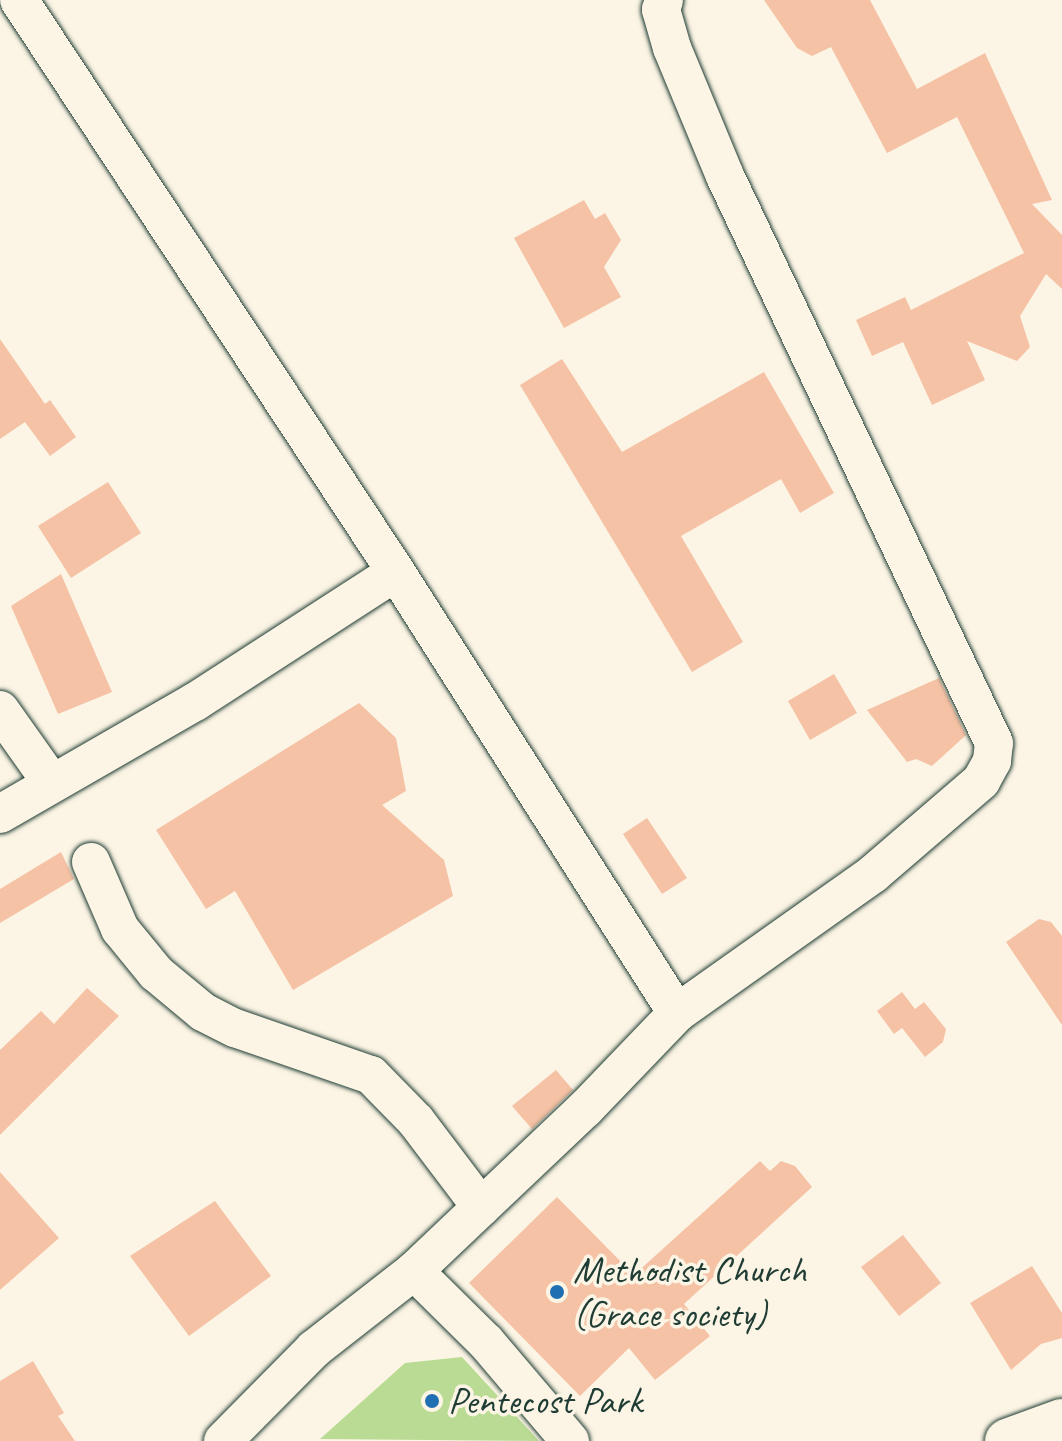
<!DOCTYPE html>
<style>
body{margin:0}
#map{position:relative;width:1062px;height:1441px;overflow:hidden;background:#fcf5e5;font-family:Caveat,sans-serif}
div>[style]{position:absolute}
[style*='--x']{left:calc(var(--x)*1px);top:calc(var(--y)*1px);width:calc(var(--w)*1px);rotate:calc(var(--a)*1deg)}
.green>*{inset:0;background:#badb94}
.building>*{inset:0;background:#f5c2a5}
.roads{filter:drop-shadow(0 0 2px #1f3d34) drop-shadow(0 0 2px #1f3d34)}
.street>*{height:38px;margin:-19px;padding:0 19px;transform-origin:19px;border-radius:19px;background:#fcf5e5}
.secondary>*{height:44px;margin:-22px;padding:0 22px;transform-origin:22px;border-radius:22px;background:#fcf5e5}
.dots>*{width:22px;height:22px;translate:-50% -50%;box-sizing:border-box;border:4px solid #fcf5e5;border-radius:50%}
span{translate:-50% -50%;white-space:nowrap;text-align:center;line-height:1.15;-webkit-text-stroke:7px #fcf5e5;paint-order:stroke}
.poi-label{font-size:38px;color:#1f3d34}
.left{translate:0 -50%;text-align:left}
</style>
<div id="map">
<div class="green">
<div style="clip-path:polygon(462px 1357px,539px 1441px,320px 1439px,405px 1363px)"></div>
</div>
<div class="building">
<div style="clip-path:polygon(764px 0,870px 0,917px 89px,985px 53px,1052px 200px,1032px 204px,1062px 235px,1062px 289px,1046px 274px,1020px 316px,1030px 347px,1017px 361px,967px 341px,985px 380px,932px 405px,903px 342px,872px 356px,856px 320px,905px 297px,911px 310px,1024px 253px,957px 117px,887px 153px,831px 47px,812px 56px,797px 48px)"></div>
<div style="clip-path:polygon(584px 200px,595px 219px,605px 213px,621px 240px,604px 267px,621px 297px,564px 328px,514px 238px)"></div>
<div style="clip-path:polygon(0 339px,45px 404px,50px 400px,76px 437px,50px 456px,25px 422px,0 439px)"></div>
<div style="clip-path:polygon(562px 359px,622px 452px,764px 372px,834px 493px,800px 513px,781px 479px,681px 536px,743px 642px,692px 672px,520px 385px)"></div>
<div style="clip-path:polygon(108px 482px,141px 533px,71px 578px,38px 526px)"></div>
<div style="clip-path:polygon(61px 574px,112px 692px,58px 714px,11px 606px)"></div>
<div style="clip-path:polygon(834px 674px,857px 713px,810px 740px,788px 701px)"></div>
<div style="clip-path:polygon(939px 678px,966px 735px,932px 766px,916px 759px,907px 762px,867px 710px)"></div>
<div style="clip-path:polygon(359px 703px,396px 738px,406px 791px,382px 805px,444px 860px,453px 896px,293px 990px,235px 891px,206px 909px,156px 830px)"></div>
<div style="clip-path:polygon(647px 818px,687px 878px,662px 894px,623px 834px)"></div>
<div style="clip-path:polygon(61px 852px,74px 879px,0 923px,0 889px)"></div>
<div style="clip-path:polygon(1039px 919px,1051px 922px,1062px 936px,1062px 1025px,1006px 942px)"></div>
<div style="clip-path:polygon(87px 988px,119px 1016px,0 1135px,0 1050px,41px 1011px,54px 1024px)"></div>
<div style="clip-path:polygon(902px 992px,915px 1009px,924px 1002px,946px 1029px,943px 1042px,925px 1057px,902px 1028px,894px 1034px,877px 1011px)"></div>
<div style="clip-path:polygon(556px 1070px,573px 1090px,532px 1129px,512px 1106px)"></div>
<div style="clip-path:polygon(760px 1161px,770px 1171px,781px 1161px,795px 1166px,812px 1187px,684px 1304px,710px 1336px,655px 1380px,629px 1348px,580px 1396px,469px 1283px,557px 1197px,634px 1275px)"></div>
<div style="clip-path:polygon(0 1172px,59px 1238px,0 1290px)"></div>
<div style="clip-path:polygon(215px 1201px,271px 1276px,189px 1336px,130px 1256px)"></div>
<div style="clip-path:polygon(903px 1235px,941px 1283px,899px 1316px,861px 1267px)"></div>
<div style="clip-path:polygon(1032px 1266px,1062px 1313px,1062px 1338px,1041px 1344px,1011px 1370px,970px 1303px)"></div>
<div style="clip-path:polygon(33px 1361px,64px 1413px,58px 1416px,75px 1441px,0 1441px,0 1381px)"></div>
</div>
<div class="roads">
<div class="street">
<div style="--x:19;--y:0;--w:685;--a:56.61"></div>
<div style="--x:396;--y:572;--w:523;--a:57.5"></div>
<div style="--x:0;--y:710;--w:88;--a:54.7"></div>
<div style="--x:0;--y:814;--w:225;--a:-29.9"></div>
<div style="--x:195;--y:702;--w:239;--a:-32.9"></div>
<div style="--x:91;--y:862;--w:73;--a:66.6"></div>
<div style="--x:120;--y:929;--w:57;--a:50.7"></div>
<div style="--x:156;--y:973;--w:61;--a:39.7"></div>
<div style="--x:203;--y:1012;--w:36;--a:27"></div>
<div style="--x:235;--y:1028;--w:144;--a:19.1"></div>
<div style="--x:371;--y:1075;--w:64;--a:45.6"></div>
<div style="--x:416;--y:1121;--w:108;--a:52.9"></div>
<div style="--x:414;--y:1271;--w:101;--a:44.6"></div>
<div style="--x:486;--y:1342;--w:130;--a:49.7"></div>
<div style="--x:223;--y:1441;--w:129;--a:-45.3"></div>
<div style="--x:314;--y:1349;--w:127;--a:-38"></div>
<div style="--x:414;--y:1271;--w:236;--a:-43.5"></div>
<div style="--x:585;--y:1109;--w:133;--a:-46.2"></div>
<div style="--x:677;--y:1013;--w:240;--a:-35.3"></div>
<div style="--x:873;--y:874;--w:143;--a:-40.7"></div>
<div style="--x:981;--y:781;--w:23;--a:-61"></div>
<div style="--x:992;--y:761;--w:18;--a:-84"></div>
<div style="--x:994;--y:743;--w:628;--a:-115.38"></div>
<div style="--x:725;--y:176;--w:139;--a:-112.5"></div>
<div style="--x:672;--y:48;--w:40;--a:-106"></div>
<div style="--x:661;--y:10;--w:10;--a:-73"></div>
</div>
<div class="secondary">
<div style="--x:1007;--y:1441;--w:59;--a:-20"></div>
</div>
</div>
<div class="dots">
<div style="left:557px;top:1292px;background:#1f6fb2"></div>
<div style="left:432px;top:1401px;background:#1f6fb2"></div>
</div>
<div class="poi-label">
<span class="left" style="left:573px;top:1292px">Methodist Church<br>(Grace society)</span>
<span class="left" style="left:448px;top:1401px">Pentecost Park</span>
</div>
</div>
